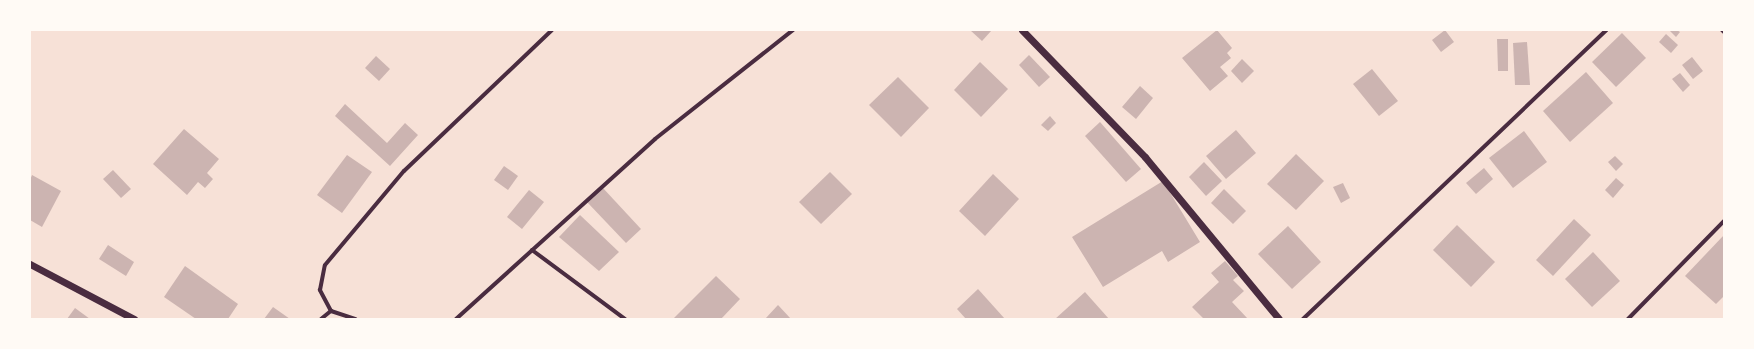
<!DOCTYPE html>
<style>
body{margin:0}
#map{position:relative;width:1754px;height:349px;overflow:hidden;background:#f7e1d7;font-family:Lora,serif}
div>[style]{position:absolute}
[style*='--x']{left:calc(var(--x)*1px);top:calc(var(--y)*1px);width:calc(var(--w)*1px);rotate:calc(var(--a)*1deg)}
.building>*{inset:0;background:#ccb4b1}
.minor>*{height:4px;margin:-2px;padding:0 2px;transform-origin:2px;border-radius:2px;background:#4a2c40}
.tertiary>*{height:7px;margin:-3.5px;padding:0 3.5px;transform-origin:3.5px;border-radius:3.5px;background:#4a2c40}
span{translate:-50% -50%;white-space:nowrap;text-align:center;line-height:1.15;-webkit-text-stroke:3px #fffaf5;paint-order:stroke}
.frame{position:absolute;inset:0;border:31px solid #fffaf5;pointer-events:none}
</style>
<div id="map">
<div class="building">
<div style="clip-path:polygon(970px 30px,992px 30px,982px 41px)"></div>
<div style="clip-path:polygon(1217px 30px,1232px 48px,1227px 53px,1231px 58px,1220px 67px,1228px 76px,1210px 91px,1182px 58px)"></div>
<div style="clip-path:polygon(1445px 30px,1454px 42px,1441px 52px,1432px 40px)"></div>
<div style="clip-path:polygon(1669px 30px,1677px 30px,1680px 32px,1676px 37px)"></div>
<div style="clip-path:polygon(1622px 33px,1646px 58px,1616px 87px,1592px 62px)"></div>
<div style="clip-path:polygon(1666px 34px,1678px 45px,1671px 53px,1659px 42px)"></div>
<div style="clip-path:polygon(1497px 39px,1508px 39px,1508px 71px,1498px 71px)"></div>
<div style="clip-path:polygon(1527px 42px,1530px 85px,1515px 85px,1513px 43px)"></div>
<div style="clip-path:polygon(1029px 55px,1050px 77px,1039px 87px,1019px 65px)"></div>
<div style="clip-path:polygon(376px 56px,390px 69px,379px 81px,365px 68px)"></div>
<div style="clip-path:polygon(1692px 57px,1703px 71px,1693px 79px,1682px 65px)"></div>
<div style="clip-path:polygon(1242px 59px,1254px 71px,1242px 83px,1231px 71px)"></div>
<div style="clip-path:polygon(980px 62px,1008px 89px,981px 117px,954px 90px)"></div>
<div style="clip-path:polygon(1372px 69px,1398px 101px,1379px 116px,1353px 84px)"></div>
<div style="clip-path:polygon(1586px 72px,1613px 103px,1570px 142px,1543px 111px)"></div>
<div style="clip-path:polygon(1680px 73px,1690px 85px,1683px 92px,1672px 79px)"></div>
<div style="clip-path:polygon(898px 77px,929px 108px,901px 137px,869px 105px)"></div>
<div style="clip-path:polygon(1140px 86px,1153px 98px,1136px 119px,1122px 107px)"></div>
<div style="clip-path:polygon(345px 104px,387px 143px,405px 123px,418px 135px,390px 166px,335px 116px)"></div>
<div style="clip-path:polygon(1050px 116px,1056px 123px,1048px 131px,1041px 125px)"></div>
<div style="clip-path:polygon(1100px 122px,1141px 169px,1126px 182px,1085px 136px)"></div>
<div style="clip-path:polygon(184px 129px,219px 159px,207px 173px,213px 179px,205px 188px,198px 182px,187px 195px,153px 164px)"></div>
<div style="clip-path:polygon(1236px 130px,1256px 153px,1226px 179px,1206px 156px)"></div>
<div style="clip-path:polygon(1524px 131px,1547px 162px,1513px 188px,1489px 158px)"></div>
<div style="clip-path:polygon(1296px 154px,1324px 181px,1296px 210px,1267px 184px)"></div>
<div style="clip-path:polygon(347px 155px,372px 172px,342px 213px,317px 195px)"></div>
<div style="clip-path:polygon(1615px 156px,1623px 164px,1616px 171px,1608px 162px)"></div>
<div style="clip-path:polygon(1204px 162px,1222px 181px,1206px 196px,1189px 177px)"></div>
<div style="clip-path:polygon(504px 166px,518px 176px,508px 190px,494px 180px)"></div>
<div style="clip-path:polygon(1484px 168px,1493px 179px,1476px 194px,1466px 183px)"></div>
<div style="clip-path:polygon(113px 170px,131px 189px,121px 198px,103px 179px)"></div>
<div style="clip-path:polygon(830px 172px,852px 194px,821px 224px,799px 202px)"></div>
<div style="clip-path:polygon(993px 174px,1019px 199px,985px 236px,959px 211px)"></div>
<div style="clip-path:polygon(32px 175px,61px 191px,42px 227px,30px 220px,30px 180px)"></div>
<div style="clip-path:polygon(1616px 178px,1624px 185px,1613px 198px,1605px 190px)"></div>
<div style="clip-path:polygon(1163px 181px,1200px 242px,1168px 262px,1162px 251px,1103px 287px,1072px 237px)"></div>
<div style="clip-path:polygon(1343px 183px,1350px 198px,1341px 203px,1333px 187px)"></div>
<div style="clip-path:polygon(602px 187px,641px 229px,626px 243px,587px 202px)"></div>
<div style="clip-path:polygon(1224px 189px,1246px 211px,1233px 224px,1211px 203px)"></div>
<div style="clip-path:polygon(529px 190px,544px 202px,522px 229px,507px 217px)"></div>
<div style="clip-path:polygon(580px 215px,619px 252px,599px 271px,559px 237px)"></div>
<div style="clip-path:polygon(1574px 219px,1591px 235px,1553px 276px,1536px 260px)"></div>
<div style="clip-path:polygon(1457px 225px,1495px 262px,1471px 287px,1433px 250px)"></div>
<div style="clip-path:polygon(1288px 226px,1321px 262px,1292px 289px,1258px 254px)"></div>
<div style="clip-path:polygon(1724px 235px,1724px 296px,1716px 304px,1685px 276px)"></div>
<div style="clip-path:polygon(108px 245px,134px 262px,126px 276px,99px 259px)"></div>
<div style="clip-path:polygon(1593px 252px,1620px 281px,1592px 307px,1565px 279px)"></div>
<div style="clip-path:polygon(1225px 261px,1238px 276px,1233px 280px,1244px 291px,1232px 302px,1248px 319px,1204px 319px,1192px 307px,1219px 282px,1211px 273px)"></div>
<div style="clip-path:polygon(185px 266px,238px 304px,228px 319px,196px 319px,164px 297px)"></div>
<div style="clip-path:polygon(716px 276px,740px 299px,721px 319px,673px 319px)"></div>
<div style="clip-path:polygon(978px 289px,1005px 319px,966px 319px,957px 309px)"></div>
<div style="clip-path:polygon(1085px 292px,1109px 319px,1055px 319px)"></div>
<div style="clip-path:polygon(778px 305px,791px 319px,765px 319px)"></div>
<div style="clip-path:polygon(273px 307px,290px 319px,264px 319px)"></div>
<div style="clip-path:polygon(75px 308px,90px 319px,67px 319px)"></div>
</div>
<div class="minor">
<div style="--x:1722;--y:30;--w:3;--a:45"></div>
<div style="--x:532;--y:250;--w:116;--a:36.6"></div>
<div style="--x:331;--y:311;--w:24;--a:-118"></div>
<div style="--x:320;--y:290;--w:25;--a:-79"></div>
<div style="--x:325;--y:265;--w:123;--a:-50"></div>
<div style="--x:404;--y:171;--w:204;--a:-43.6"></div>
<div style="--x:331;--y:311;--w:26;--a:18"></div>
<div style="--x:321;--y:319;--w:13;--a:-39"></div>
<div style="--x:456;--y:319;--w:268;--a:-42.1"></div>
<div style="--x:655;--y:139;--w:176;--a:-38.3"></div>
<div style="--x:1303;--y:319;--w:419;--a:-43.6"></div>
<div style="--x:1628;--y:319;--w:137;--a:-45.6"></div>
</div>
<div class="tertiary">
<div style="--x:1022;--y:30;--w:177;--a:45.9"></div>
<div style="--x:1145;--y:157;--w:210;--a:50.4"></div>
<div style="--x:30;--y:264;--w:118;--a:27.9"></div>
</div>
<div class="frame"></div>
</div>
